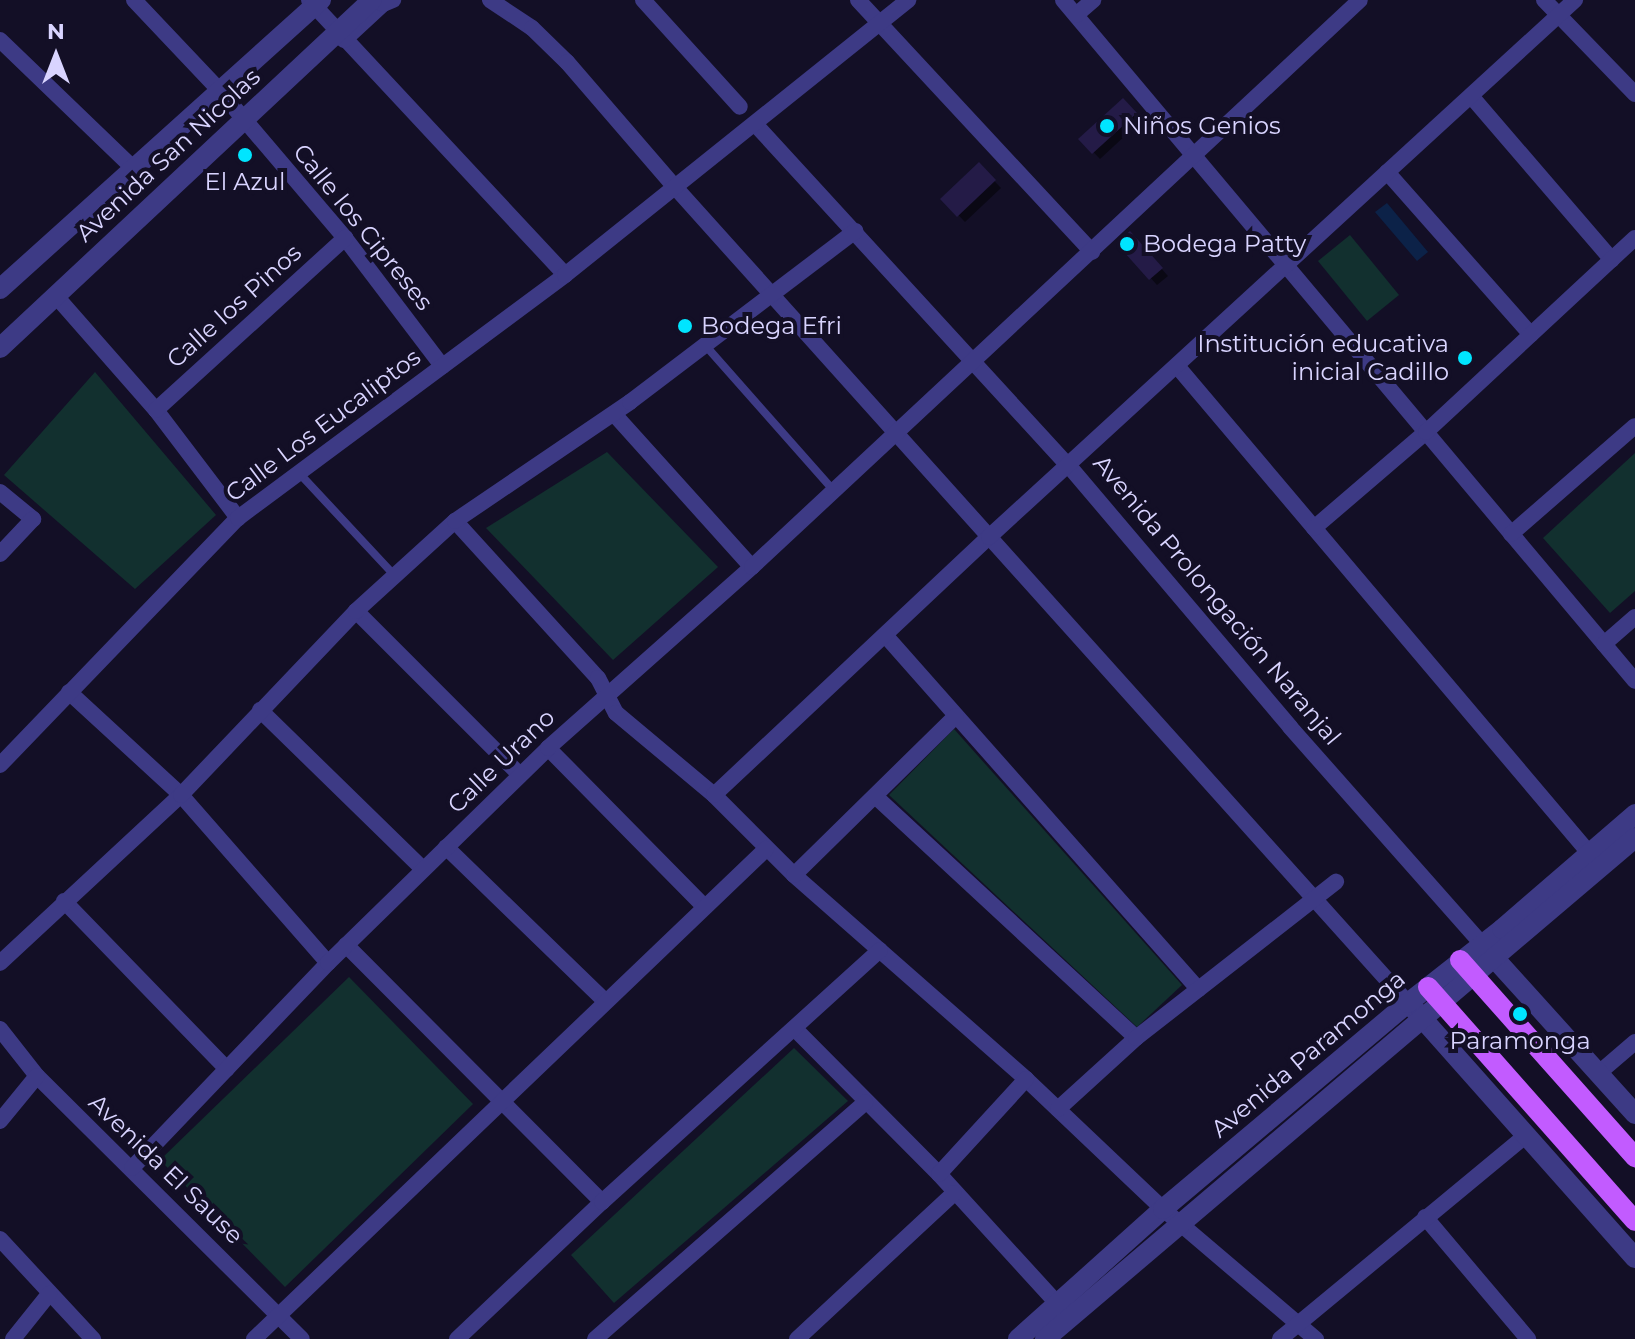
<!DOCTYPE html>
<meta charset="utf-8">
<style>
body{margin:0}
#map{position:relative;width:1635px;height:1339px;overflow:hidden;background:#130f26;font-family:Montserrat,sans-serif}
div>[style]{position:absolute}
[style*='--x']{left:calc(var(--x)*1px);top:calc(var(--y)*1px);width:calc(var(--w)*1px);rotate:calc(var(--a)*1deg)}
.green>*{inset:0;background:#12302f}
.water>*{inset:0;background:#0c2248}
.shadow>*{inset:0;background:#0007}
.building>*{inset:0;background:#241b47}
.service>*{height:8px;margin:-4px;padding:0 4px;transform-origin:4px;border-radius:4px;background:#3d3a85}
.minor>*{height:16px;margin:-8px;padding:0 8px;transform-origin:8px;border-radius:8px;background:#3d3a85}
.tertiary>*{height:20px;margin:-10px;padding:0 10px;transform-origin:10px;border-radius:10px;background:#3d3a85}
.primary>*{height:20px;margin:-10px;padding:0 10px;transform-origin:10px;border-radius:10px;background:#c25bff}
.dots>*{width:22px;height:22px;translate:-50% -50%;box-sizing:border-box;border:4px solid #130f26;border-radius:50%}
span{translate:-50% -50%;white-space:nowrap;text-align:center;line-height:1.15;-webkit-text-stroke:8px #130f26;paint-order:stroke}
.poi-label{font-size:24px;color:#d9d4ff}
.left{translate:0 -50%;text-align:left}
.right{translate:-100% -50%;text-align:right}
.street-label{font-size:24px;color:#d9d4ff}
.north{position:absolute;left:16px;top:16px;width:80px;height:80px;-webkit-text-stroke:6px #130f26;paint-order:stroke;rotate:0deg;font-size:22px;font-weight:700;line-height:32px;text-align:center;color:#d9d4ff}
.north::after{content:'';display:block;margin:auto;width:28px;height:36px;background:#d9d4ff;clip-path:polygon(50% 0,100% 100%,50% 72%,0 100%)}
</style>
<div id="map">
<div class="green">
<div style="clip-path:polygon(1350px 235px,1399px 295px,1367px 321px,1318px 261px)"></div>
<div style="clip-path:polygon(95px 372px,216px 515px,135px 589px,4px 475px)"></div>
<div style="clip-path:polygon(607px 452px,718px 567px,613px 660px,486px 528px)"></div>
<div style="clip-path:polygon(1635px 453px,1635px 591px,1610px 613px,1543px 538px)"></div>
<div style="clip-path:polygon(954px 729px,1182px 985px,1137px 1027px,889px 795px)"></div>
<div style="clip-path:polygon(349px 977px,473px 1104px,285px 1287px,160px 1160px)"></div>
<div style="clip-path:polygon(794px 1048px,848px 1101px,614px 1303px,571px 1255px)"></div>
</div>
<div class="water">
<div style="clip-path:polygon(1387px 203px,1428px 252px,1417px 261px,1375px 212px)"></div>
</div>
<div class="shadow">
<div style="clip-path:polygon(1123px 101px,1141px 121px,1100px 159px,1081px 139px)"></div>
<div style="clip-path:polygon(979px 165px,1001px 188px,965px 222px,943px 199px)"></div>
<div style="clip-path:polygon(1136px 240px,1168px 276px,1157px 285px,1119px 243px)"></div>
</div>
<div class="building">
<div style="clip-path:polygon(1123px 98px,1137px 113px,1092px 154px,1078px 139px)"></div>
<div style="clip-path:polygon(979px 162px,996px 180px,957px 217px,940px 199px)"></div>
<div style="clip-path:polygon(1130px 231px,1163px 268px,1149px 280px,1116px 243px)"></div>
</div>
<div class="service">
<div style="--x:705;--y:345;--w:195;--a:48.5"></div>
<div style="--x:299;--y:473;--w:141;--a:47"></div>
</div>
<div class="minor">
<div style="--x:134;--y:0;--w:125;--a:46.6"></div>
<div style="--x:220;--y:91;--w:193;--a:49.6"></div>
<div style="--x:345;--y:238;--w:161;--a:52.8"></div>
<div style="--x:309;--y:0;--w:376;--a:47"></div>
<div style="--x:490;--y:0;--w:50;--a:33.7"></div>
<div style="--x:532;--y:28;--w:49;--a:44.2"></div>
<div style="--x:567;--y:62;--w:165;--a:49.2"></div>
<div style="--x:675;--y:187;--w:1097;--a:48.07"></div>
<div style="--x:643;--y:0;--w:144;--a:47.8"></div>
<div style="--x:858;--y:0;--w:344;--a:47.1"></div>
<div style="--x:1063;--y:0;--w:889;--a:49.97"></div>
<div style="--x:1544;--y:0;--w:131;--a:45.9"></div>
<div style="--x:1076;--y:15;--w:23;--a:-41"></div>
<div style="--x:0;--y:40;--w:185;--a:43.9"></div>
<div style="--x:344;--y:40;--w:53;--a:-42.7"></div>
<div style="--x:383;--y:4;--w:11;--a:-22"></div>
<div style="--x:1471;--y:96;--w:216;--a:49.3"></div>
<div style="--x:756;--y:125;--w:463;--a:47.5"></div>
<div style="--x:1069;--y:466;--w:342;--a:49.7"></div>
<div style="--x:1290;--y:727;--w:290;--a:48.5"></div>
<div style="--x:1387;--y:172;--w:217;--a:48.5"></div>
<div style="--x:55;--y:295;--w:153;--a:48.7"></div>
<div style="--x:156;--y:410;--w:136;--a:52.8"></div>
<div style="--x:1177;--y:366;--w:647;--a:49.76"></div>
<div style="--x:156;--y:410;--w:256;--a:-42.3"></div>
<div style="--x:614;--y:414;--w:206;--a:48"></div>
<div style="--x:0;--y:492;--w:43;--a:39.3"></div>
<div style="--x:33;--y:519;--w:48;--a:133.3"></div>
<div style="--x:455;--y:521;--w:212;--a:47.7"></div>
<div style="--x:598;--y:678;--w:39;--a:63"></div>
<div style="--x:616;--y:713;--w:128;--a:39.9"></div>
<div style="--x:714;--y:795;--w:113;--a:45"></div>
<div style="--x:794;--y:875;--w:309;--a:41.3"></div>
<div style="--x:1026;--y:1079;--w:189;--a:43.5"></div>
<div style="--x:1163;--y:1209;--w:201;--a:40.4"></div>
<div style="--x:1314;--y:528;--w:148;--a:-40.6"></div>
<div style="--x:1426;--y:432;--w:285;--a:-42.9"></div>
<div style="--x:1511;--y:534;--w:164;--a:-41.1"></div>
<div style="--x:356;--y:611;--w:232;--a:45"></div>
<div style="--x:885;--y:635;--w:473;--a:48.5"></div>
<div style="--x:1604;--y:644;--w:41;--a:-41.1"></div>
<div style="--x:69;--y:692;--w:152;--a:42.6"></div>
<div style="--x:181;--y:795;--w:223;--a:48.8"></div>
<div style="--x:260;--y:710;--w:228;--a:44.3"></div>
<div style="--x:548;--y:748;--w:223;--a:45.4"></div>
<div style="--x:0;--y:765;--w:343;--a:-46.1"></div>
<div style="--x:238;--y:518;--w:407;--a:-36.6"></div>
<div style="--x:565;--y:275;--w:440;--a:-38.7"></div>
<div style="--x:714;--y:795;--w:377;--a:-43.2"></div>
<div style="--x:989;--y:537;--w:795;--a:-42.5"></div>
<div style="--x:875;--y:796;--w:356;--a:42.8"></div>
<div style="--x:446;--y:847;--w:221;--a:44.1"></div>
<div style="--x:794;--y:875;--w:227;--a:-44.5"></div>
<div style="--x:64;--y:901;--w:234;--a:45.9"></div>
<div style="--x:346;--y:945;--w:363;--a:45.1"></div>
<div style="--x:0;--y:963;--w:247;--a:-42.9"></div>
<div style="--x:181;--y:795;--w:254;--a:-46.4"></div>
<div style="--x:356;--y:611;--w:134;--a:-42.3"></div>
<div style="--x:455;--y:521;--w:212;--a:-34.2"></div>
<div style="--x:630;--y:402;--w:283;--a:-37.2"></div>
<div style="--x:0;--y:1029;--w:60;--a:51.8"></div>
<div style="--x:37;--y:1076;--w:373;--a:44.8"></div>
<div style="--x:795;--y:1029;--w:204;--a:45.2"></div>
<div style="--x:939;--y:1174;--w:185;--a:47.6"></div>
<div style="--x:1600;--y:1072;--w:46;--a:-40.6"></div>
<div style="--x:1058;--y:1109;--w:105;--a:-42.3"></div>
<div style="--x:1136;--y:1038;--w:254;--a:-38"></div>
<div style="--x:0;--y:1121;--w:58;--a:-50.6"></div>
<div style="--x:132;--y:1168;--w:284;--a:-46.3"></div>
<div style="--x:328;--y:963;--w:308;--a:-44.3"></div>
<div style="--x:548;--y:748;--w:273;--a:-41.6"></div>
<div style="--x:752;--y:567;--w:831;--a:-43"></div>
<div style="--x:939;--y:1174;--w:129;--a:-47.5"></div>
<div style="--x:1425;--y:1217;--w:160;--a:49.8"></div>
<div style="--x:0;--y:1239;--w:137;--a:47.1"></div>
<div style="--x:13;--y:1339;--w:58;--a:-51.3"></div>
<div style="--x:254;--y:1339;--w:709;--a:-43.74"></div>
<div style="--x:457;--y:1339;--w:199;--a:-43.4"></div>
<div style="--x:602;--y:1202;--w:375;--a:-42.2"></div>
<div style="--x:595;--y:1339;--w:359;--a:-41.2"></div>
<div style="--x:797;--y:1339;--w:214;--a:-42.9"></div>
<div style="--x:1280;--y:1339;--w:320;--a:-39.6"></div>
</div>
<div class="tertiary">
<div style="--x:0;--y:289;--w:432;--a:-42"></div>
<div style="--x:0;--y:348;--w:509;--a:-43.09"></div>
<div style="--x:1487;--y:950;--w:221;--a:47.9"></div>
<div style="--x:1414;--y:1009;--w:333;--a:48.4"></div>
<div style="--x:1018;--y:1339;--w:195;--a:-41.9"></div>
<div style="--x:1163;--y:1209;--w:320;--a:-40.1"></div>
<div style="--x:1408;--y:1003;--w:120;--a:-38.2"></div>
<div style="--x:1502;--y:929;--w:176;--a:-40.8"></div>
<div style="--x:1045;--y:1339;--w:774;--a:-40.34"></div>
</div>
<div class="primary">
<div style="--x:1460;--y:960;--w:264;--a:48.4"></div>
<div style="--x:1428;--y:987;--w:312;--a:48.5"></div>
</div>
<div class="dots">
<div style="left:1107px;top:126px;background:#00e5ff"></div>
<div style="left:245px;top:155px;background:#00e5ff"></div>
<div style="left:1127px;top:244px;background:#00e5ff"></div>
<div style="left:685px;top:326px;background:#00e5ff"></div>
<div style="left:1465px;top:358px;background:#00e5ff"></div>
<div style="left:1520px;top:1014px;background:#00e5ff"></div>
</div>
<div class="poi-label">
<span class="left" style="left:1123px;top:126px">Niños Genios</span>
<span style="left:245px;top:182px">El Azul</span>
<span class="left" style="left:1143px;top:244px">Bodega Patty</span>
<span class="left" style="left:701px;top:326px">Bodega Efri</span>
<span class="right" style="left:1449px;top:358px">Institución educativa<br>inicial Cadillo</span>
<span style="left:1520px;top:1041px">Paramonga</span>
</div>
<div class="street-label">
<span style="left:168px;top:155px;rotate:-43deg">Avenida San Nicolas</span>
<span style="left:363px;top:227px;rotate:51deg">Calle los Cipreses</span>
<span style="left:234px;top:306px;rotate:-42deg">Calle los Pinos</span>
<span style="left:323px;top:425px;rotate:-37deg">Calle Los Eucaliptos</span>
<span style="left:1217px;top:600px;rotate:50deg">Avenida Prolongación Naranjal</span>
<span style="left:501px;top:761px;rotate:-44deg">Calle Urano</span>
<span style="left:1308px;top:1054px;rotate:-40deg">Avenida Paramonga</span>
<span style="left:166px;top:1169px;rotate:44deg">Avenida El Sause</span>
</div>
<div class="north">N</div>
</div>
